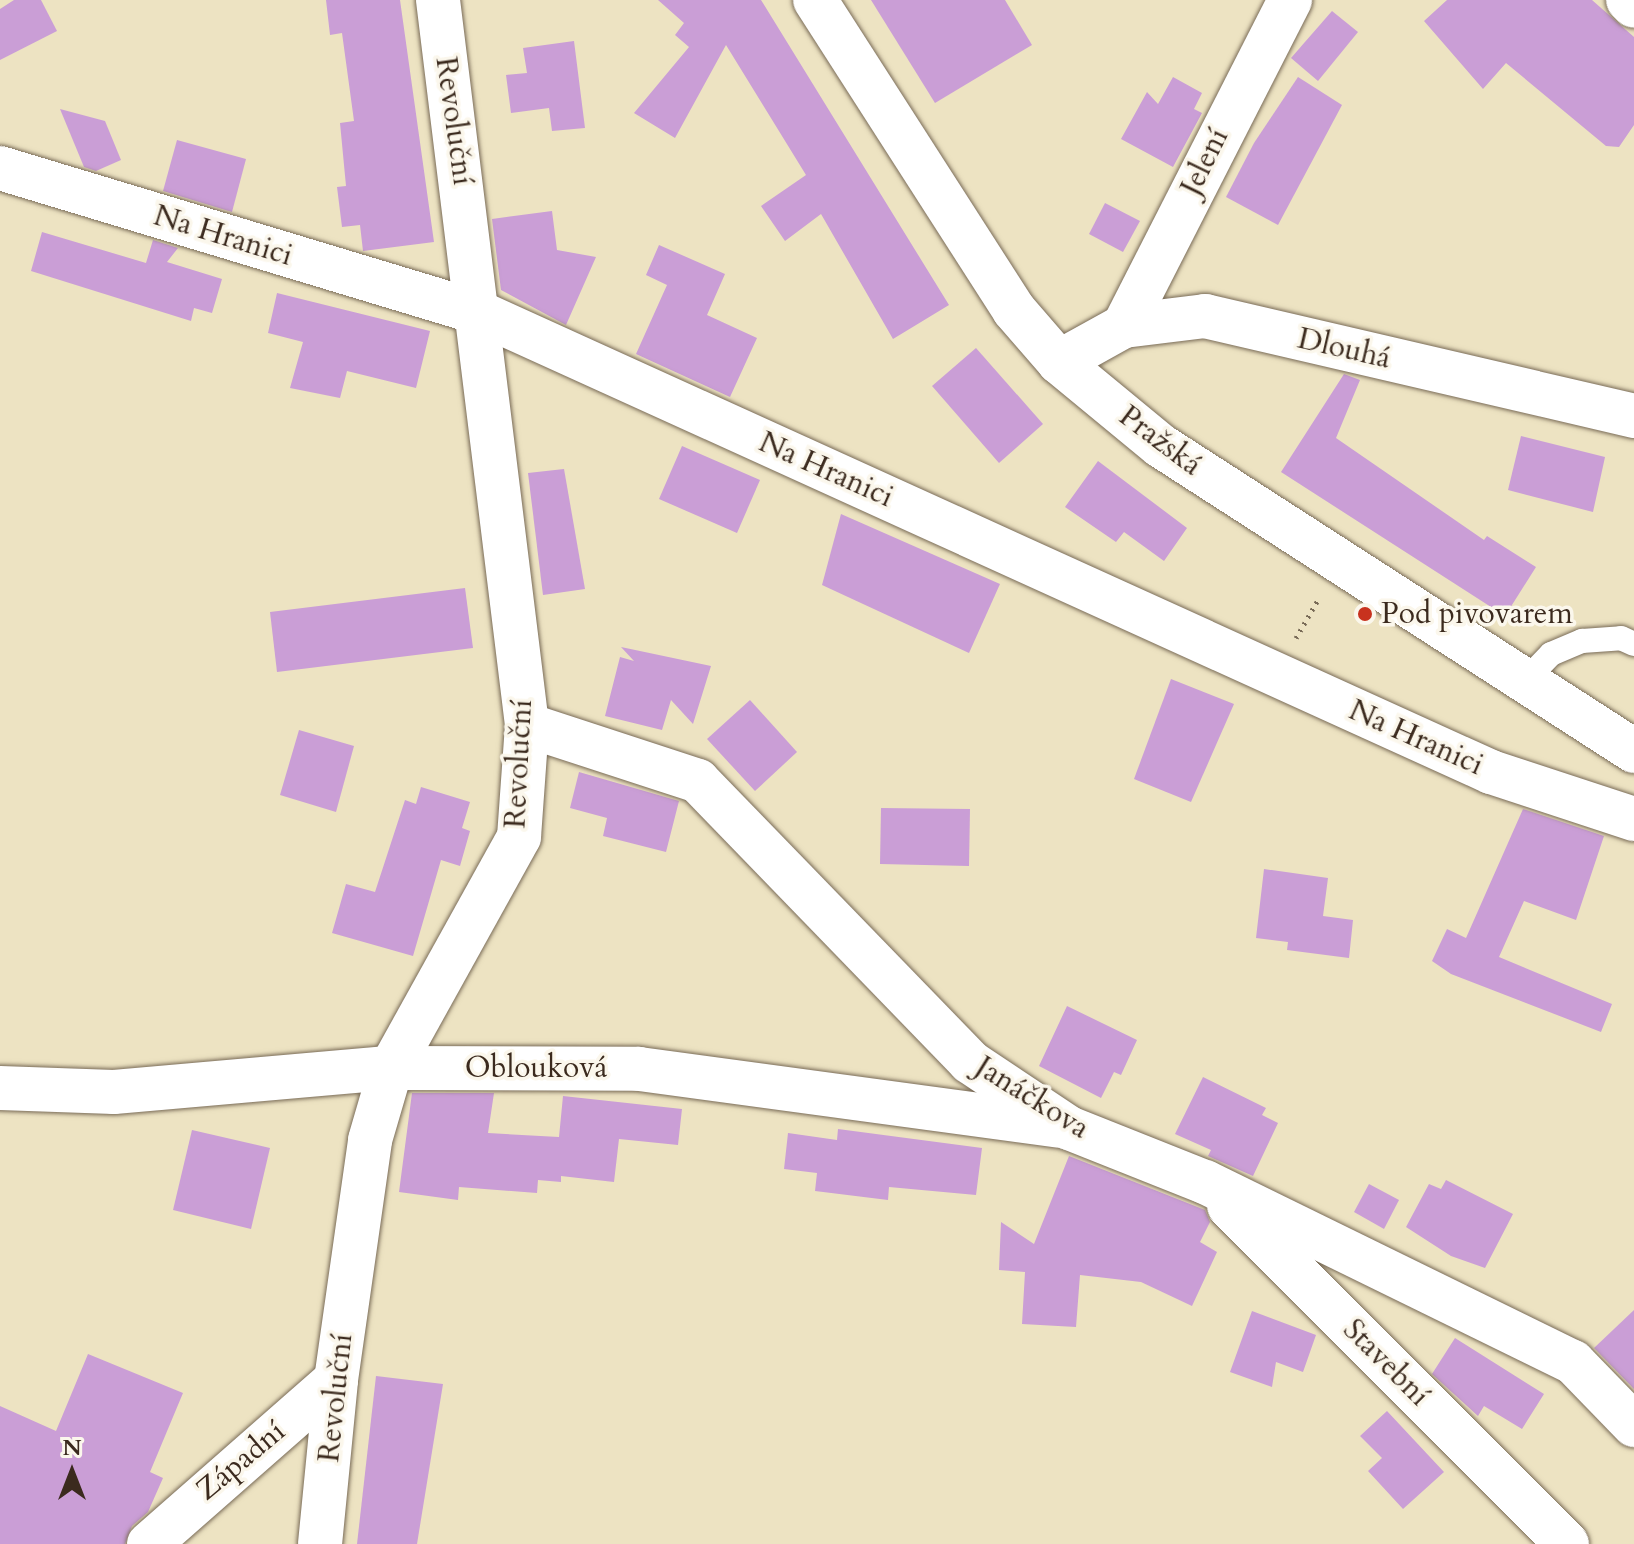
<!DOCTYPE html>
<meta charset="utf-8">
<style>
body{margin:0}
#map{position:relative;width:1634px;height:1544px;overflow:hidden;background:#ede3c2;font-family:Cardo,serif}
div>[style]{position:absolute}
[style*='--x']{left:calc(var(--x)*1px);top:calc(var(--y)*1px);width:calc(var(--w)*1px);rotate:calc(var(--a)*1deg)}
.building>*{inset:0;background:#ca9ed6}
.path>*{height:5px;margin-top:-2.5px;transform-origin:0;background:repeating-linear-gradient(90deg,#796b57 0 2px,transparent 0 8px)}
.roads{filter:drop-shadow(0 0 2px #796b57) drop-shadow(0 0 2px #796b57)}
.service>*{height:24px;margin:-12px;padding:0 12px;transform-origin:12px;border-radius:12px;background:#fff}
.minor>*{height:44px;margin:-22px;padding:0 22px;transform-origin:22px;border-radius:22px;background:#fff}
.secondary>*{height:44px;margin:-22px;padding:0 22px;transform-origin:22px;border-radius:22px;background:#fff}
.dots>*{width:22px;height:22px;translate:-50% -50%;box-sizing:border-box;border:4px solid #fbf7ec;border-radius:50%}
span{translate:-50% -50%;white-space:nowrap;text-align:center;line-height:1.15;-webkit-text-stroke:7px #fbf7ec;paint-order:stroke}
.street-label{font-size:30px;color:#3b2a1e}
.poi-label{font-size:30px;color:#3b2a1e}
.left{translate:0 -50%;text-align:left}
.north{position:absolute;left:32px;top:1432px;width:80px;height:80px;-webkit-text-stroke:6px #fbf7ec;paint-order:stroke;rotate:0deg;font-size:22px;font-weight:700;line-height:32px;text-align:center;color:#3b2a1e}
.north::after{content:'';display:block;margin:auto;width:28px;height:36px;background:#3b2a1e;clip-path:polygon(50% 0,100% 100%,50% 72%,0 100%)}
</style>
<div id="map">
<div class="building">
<div style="clip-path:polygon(14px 0,41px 0,57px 31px,0 60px,0 9px)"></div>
<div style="clip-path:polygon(326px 0,400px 0,434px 242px,363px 251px,360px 225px,342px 227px,337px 187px,346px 186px,340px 123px,354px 121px,342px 33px,330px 35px)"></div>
<div style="clip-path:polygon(658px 0,761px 0,949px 305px,893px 339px,821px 214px,785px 241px,761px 206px,806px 175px,726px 45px,675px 138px,634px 113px,689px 47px,675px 35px,684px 23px)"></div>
<div style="clip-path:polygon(871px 0,1005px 0,1032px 45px,935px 103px)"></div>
<div style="clip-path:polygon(1447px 0,1592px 0,1634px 37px,1634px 125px,1619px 147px,1606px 146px,1506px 63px,1483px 89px,1424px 21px)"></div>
<div style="clip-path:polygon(1332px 11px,1358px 32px,1318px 81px,1291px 58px)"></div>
<div style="clip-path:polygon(574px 41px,585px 128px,552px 131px,549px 108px,511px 113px,506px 75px,527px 73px,523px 48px)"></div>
<div style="clip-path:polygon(1173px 77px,1202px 93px,1194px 109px,1202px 113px,1173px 167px,1121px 139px,1147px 92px,1158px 104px)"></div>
<div style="clip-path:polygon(1298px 77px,1342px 105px,1278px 225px,1226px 197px,1254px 143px)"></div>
<div style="clip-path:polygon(60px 109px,105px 121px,121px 160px,96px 171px,84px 167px)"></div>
<div style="clip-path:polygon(177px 140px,246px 159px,232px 212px,163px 191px)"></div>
<div style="clip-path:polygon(1105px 203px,1140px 221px,1123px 252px,1089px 234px)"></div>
<div style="clip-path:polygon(552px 211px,557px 250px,596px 257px,566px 325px,501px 290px,492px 219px)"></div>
<div style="clip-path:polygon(42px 232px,146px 263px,153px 240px,178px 248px,167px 262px,222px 279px,212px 313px,194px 308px,191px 321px,31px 271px)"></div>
<div style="clip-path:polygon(659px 245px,725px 274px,707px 315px,757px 338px,730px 397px,636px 354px,667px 285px,646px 275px)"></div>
<div style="clip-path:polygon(277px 293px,430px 331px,416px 388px,347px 371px,340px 398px,290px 388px,303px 342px,268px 333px)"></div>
<div style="clip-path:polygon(976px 348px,1043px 424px,999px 463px,932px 386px)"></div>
<div style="clip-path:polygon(1344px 374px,1360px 380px,1336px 438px,1484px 540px,1487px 536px,1536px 567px,1505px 616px,1281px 472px)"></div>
<div style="clip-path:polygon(1521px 436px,1605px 457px,1593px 512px,1508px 490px)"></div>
<div style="clip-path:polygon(682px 446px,760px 480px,737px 533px,659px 499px)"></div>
<div style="clip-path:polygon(1098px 461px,1187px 528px,1164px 561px,1124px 532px,1116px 542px,1065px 507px)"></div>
<div style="clip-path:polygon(564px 469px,585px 589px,543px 595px,528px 473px)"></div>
<div style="clip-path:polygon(841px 514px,1000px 584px,969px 653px,822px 585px)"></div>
<div style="clip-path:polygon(465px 588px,473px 648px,277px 672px,270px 612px)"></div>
<div style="clip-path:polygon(621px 647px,711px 666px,693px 724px,671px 700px,662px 730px,605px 716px,620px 657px,634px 661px)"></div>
<div style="clip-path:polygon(1171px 679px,1234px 704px,1191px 802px,1134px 779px)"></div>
<div style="clip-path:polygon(750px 700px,797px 752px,755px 791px,707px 739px)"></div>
<div style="clip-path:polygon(299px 730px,354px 746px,336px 812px,280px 795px)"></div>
<div style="clip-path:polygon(579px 772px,679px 801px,666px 852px,603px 836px,607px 818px,570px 808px)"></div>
<div style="clip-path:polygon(421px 787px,470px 802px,462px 828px,470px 831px,460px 866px,441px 860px,413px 956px,332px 933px,346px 884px,375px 892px,405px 800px,416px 804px)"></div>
<div style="clip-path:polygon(881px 808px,970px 809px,969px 866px,880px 864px)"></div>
<div style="clip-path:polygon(1523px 809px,1604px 836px,1576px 920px,1524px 901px,1499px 957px,1612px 1004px,1601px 1032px,1451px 974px,1432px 961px,1447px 929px,1466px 938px)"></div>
<div style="clip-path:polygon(1264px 869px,1328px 878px,1323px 916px,1353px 920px,1349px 958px,1287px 950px,1288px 942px,1256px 938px)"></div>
<div style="clip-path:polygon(1067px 1006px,1137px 1040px,1121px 1075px,1114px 1072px,1101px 1098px,1039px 1066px)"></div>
<div style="clip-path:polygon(1203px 1077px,1266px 1108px,1262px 1115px,1278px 1123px,1253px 1176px,1208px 1156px,1211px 1150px,1175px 1134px)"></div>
<div style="clip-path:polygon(412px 1093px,494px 1093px,488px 1133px,559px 1137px,563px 1096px,682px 1109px,678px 1145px,619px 1139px,614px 1182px,561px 1176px,561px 1182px,538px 1180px,537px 1193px,459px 1187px,458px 1200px,399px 1192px)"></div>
<div style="clip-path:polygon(838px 1129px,982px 1148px,976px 1195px,889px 1187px,888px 1200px,815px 1191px,817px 1173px,784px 1169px,788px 1133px,837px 1140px)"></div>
<div style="clip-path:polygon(192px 1130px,270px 1148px,251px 1229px,173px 1210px)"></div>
<div style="clip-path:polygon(1069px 1156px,1205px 1210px,1210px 1222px,1200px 1242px,1217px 1252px,1192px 1306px,1141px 1282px,1080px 1275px,1076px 1327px,1022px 1324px,1025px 1272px,999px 1270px,1001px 1222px,1034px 1244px)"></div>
<div style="clip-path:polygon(1446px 1180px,1513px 1214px,1485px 1268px,1451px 1256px,1406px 1227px,1429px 1184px,1441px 1189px)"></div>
<div style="clip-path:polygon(1369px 1184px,1399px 1200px,1384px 1229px,1354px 1212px)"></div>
<div style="clip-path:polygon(1634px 1310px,1634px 1389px,1594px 1348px)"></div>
<div style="clip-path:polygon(1252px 1311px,1316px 1335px,1303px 1372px,1276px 1362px,1272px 1387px,1230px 1372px)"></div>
<div style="clip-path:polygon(1455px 1338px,1544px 1394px,1522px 1429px,1484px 1406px,1478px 1416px,1432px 1374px)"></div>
<div style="clip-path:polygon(88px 1354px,183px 1393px,150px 1472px,163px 1478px,148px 1512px,132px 1526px,125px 1544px,0 1544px,0 1406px,56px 1431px)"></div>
<div style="clip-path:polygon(376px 1376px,443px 1384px,417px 1544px,357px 1544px)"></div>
<div style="clip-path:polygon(1387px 1411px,1444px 1472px,1403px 1509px,1368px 1471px,1382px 1458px,1360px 1436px)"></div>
</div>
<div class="path">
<div style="--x:1296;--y:638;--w:46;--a:-60.1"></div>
</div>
<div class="roads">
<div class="service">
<div style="--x:1524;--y:682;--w:39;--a:-46"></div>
<div style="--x:1551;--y:654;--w:34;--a:-23"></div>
<div style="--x:1582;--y:641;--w:39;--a:-4"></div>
<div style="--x:1621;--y:638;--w:14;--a:25"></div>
</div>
<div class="minor">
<div style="--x:1628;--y:0;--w:8;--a:45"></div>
<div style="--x:0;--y:168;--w:501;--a:16.81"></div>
<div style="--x:480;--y:313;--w:1110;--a:24.42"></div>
<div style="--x:1491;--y:772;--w:151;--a:18.2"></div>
<div style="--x:1124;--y:326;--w:366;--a:-63"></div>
<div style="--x:1059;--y:362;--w:74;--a:-29"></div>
<div style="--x:1124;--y:326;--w:82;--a:-7"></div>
<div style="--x:1205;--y:316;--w:441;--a:13.1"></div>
<div style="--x:527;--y:725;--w:180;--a:18.1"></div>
<div style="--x:698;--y:781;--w:391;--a:45.9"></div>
<div style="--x:970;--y:1062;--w:119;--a:33.7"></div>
<div style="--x:1069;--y:1128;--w:146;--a:21.7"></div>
<div style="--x:1205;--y:1182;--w:410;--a:26.1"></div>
<div style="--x:1573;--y:1362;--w:88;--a:45.9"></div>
<div style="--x:0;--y:1088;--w:114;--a:2"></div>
<div style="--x:114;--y:1092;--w:278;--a:-5"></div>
<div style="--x:391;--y:1068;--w:248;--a:0.2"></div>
<div style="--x:639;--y:1069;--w:424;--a:7.7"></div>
<div style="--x:1229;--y:1206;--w:478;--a:45"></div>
<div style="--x:149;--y:1544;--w:249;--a:-41.3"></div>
<div style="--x:320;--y:1544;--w:165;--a:-84.4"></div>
<div style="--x:336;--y:1380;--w:242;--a:-81.9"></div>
<div style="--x:370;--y:1140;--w:75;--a:-73.7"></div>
<div style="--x:391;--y:1068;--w:264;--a:-61"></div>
<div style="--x:519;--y:837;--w:112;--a:-85.9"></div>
<div style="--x:527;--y:725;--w:730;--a:-97"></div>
</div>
<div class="secondary">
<div style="--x:815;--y:0;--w:368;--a:57.3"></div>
<div style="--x:1014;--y:310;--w:69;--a:49.1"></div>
<div style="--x:1059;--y:362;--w:132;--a:39.5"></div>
<div style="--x:1161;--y:446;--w:563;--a:32.81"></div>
</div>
</div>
<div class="dots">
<div style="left:1365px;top:614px;background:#c8321e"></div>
</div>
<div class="street-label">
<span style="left:454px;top:121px;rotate:82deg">Revoluční</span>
<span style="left:1205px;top:162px;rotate:-64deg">Jelení</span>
<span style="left:223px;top:236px;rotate:17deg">Na Hranici</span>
<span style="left:1344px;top:349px;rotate:13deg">Dlouhá</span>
<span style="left:1160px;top:441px;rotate:37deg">Pražská</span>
<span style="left:826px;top:470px;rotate:24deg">Na Hranici</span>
<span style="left:1416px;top:738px;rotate:24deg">Na Hranici</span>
<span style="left:519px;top:764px;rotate:-87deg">Revoluční</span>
<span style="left:536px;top:1068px">Oblouková</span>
<span style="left:1032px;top:1098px;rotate:32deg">Janáčkova</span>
<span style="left:1386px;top:1363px;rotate:45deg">Stavební</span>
<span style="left:336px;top:1398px;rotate:-84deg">Revoluční</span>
<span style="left:241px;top:1461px;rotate:-40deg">Západní</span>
</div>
<div class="poi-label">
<span class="left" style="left:1381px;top:614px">Pod pivovarem</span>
</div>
<div class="north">N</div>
</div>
